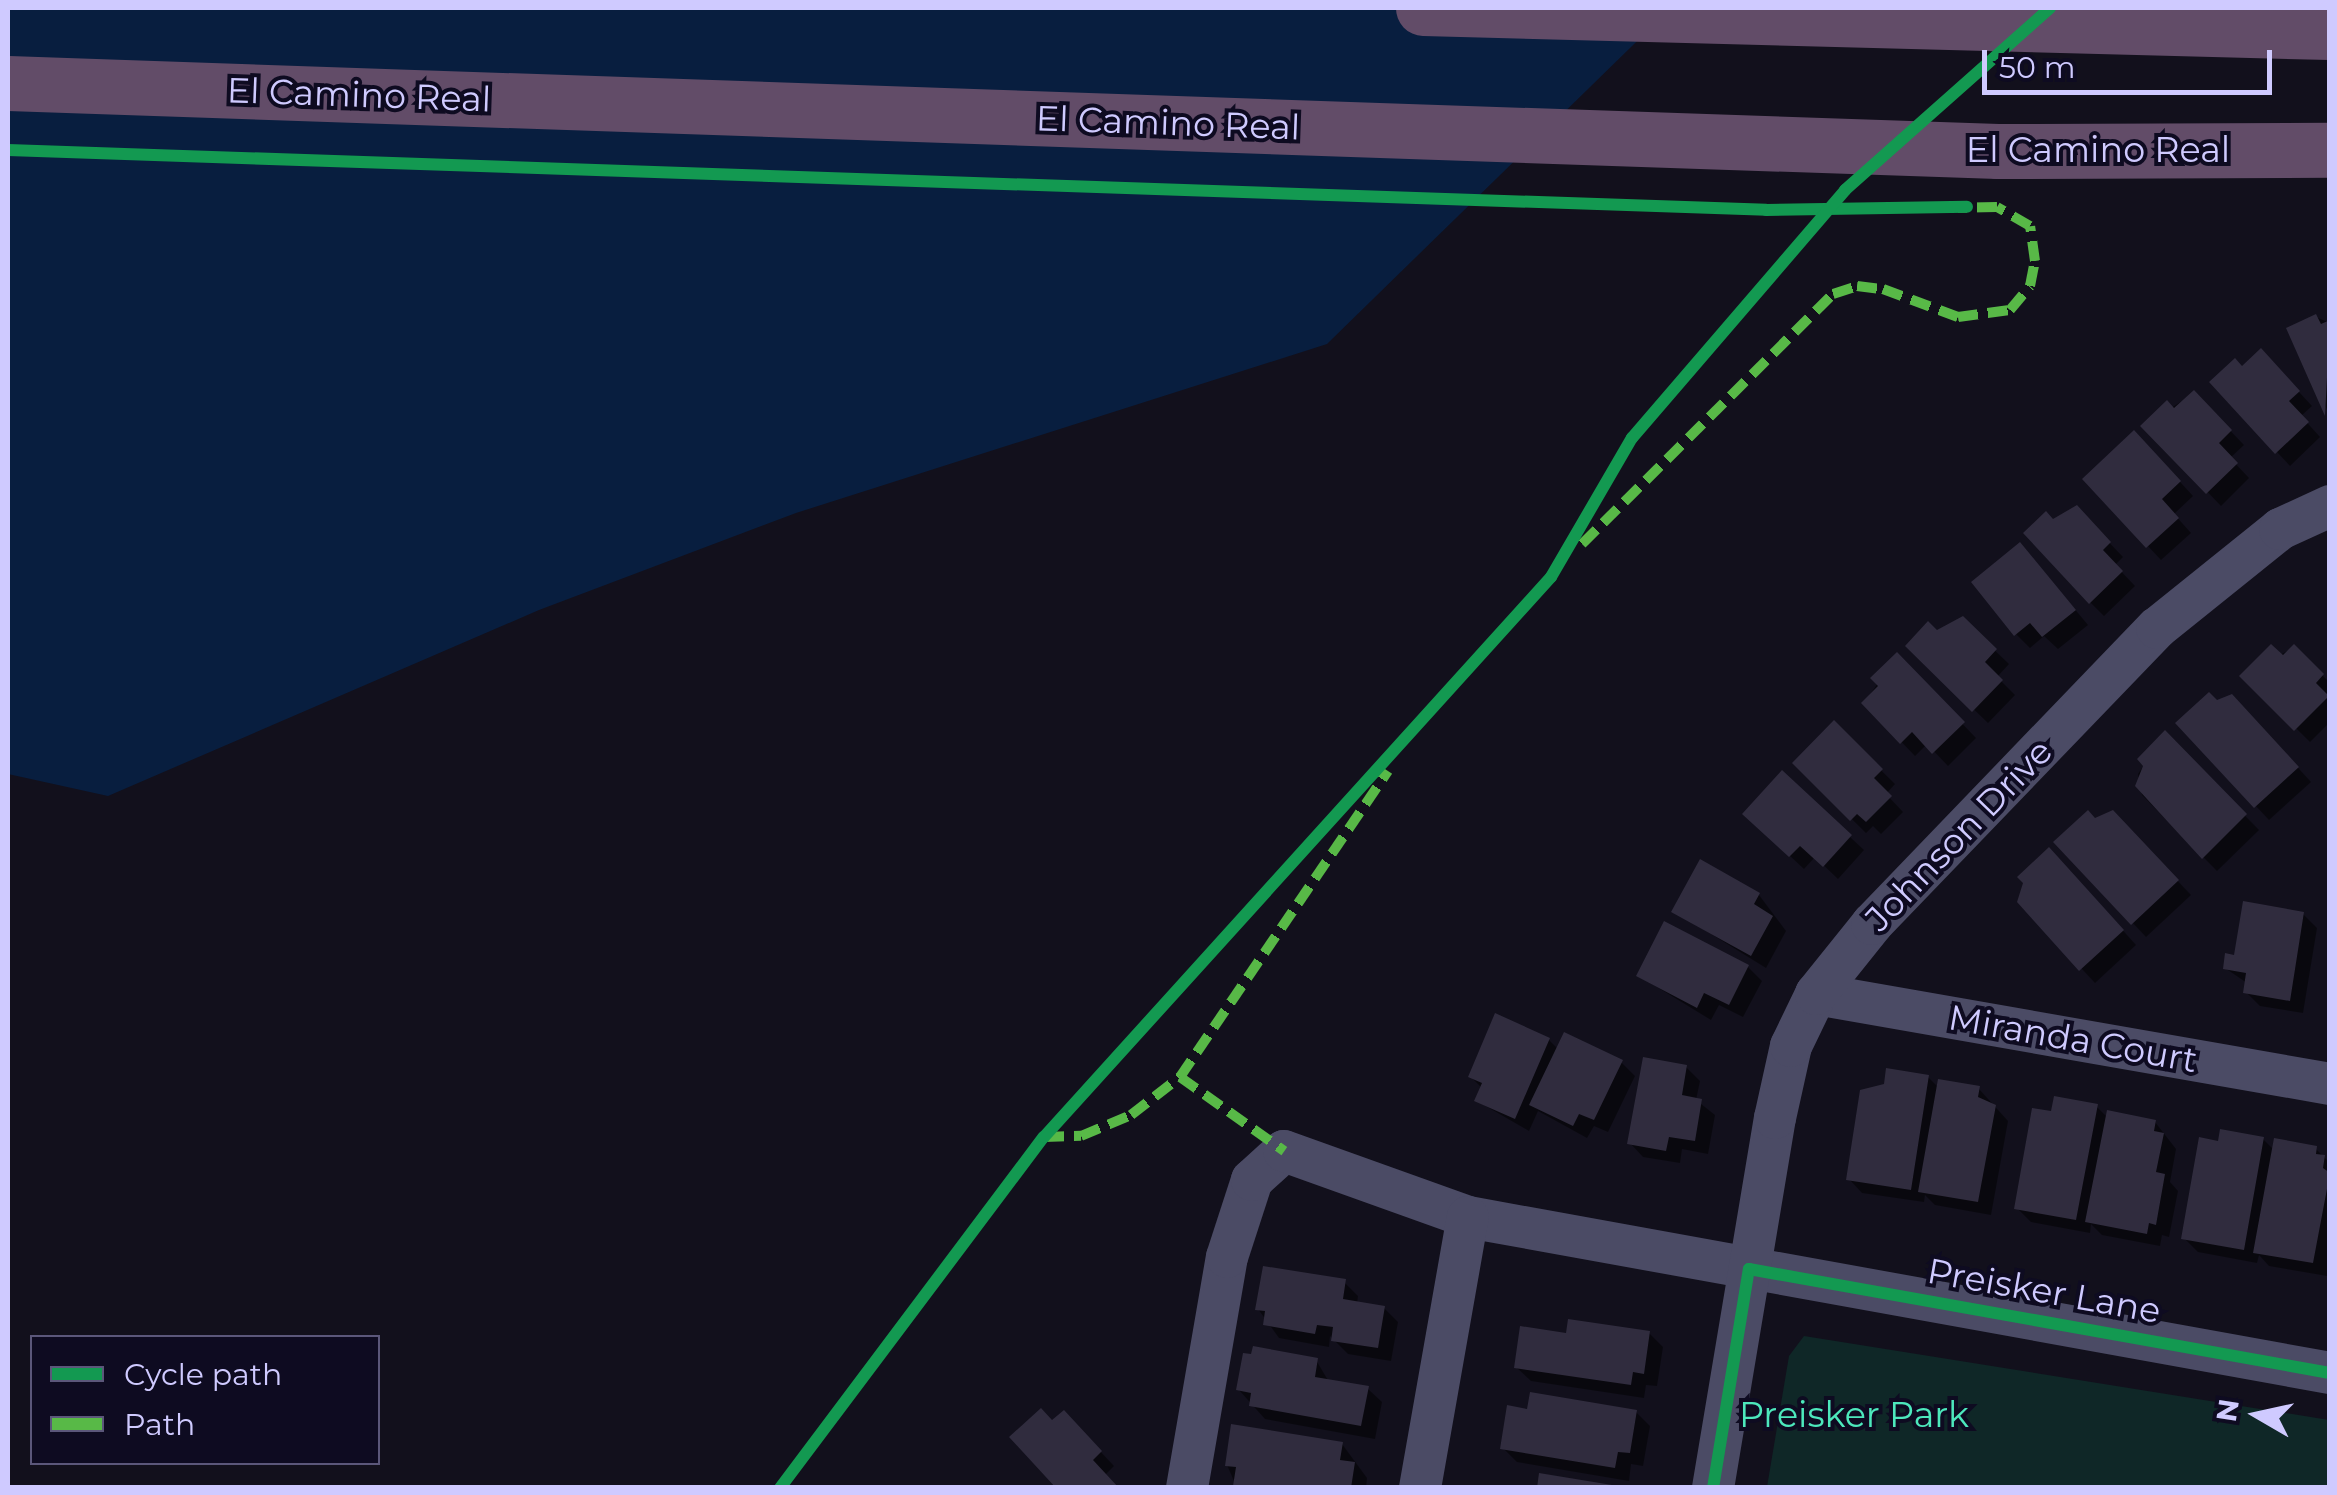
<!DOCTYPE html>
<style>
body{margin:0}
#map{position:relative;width:2337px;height:1495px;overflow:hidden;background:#12101c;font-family:Montserrat,sans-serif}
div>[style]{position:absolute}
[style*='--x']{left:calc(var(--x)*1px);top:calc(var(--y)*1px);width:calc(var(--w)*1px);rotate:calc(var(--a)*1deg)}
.green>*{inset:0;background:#0f2727}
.water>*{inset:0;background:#081e3f}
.shadow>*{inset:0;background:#0007}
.building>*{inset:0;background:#302c3e}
.minor>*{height:42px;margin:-21px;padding:0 21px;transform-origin:21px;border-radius:21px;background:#4b4b65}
.highway>*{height:55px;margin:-27.5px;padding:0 27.5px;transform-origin:27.5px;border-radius:27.5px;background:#624c68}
.quiet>*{height:10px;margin-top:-5px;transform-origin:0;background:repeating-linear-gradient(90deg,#58b947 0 20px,transparent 0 30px)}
.cycleway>*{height:12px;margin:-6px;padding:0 6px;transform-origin:6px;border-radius:6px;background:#139951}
span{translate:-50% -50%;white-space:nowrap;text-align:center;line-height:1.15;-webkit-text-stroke:8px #0e0b21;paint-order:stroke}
.street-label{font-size:35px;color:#cfcaff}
.park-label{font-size:35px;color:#4de8bc}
.frame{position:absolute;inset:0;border:10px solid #cfcaff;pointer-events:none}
.legend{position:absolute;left:30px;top:1335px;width:350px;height:130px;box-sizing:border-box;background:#0e0b21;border:2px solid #5b577a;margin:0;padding:12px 18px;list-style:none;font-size:30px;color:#cfcaff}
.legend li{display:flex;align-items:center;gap:20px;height:50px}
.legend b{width:50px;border:2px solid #5b577a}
.north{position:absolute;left:2207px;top:1365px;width:100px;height:100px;-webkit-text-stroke:8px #0e0b21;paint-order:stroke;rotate:279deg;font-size:28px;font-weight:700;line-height:40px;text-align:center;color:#cfcaff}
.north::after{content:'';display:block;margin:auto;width:35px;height:45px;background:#cfcaff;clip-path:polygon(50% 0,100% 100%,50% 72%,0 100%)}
.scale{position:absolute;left:1982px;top:50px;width:290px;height:45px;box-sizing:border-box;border:5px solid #cfcaff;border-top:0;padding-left:12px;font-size:30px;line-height:35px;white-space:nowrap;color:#cfcaff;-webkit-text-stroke:8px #0e0b21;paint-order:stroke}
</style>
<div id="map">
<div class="green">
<div style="clip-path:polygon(1804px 1336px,2329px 1420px,2329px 1487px,1767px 1487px,1789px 1356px)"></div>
</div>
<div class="water">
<div style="clip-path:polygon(8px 8px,1671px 8px,1327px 344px,796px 513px,539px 610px,108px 796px,8px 774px)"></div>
</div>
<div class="shadow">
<div style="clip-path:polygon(2316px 317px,2330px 323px,2330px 416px,2289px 329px)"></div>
<div style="clip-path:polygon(2274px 365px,2312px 406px,2301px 416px,2320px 437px,2290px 466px,2277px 452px,2242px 369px)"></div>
<div style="clip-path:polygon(2194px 393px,2244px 445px,2230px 458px,2249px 478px,2221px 506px,2144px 426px)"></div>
<div style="clip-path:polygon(2148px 447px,2193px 496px,2174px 514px,2191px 533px,2161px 560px,2085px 479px)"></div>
<div style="clip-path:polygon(2077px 509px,2123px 557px,2115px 565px,2135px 586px,2104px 616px,2090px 602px,2053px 522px)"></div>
<div style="clip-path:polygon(2033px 559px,2088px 625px,2058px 649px,2044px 636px,2030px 648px,2016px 634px)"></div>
<div style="clip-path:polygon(1962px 619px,2009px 664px,1997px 677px,2015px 695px,1988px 723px,1908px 646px)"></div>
<div style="clip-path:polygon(2294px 647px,2330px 683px,2330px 722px,2310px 742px,2243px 676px)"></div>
<div style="clip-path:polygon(1897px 656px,1976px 738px,1948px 766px,1927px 744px,1915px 756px,1864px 703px)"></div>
<div style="clip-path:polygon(2246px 711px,2311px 782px,2269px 820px,2179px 724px)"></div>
<div style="clip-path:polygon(1834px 724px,1895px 784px,1886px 794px,1903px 812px,1881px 834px,1873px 826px,1866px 833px,1795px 763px)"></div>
<div style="clip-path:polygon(2165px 734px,2259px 830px,2217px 871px,2142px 795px,2138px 774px)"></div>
<div style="clip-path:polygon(1782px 774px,1864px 850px,1838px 879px,1815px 857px,1804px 869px,1759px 827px)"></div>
<div style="clip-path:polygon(2113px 813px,2191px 895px,2146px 937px,2057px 842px)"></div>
<div style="clip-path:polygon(2063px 864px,2136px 945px,2095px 983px,2020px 902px)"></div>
<div style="clip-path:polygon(1759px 895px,1786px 931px,1766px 968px,1674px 911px)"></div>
<div style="clip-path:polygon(2303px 914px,2317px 928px,2303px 1013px,2260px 1006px,2246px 992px,2247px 983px,2225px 968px)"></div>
<div style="clip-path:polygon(1748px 967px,1762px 981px,1743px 1017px,1719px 1005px,1711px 1020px,1639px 976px)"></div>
<div style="clip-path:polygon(1549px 1040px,1559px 1050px,1621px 1062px,1635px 1076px,1608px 1132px,1594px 1126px,1587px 1138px,1538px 1111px,1529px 1131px,1477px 1101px,1482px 1088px,1471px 1077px)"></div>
<div style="clip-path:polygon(1686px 1067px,1700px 1081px,1696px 1100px,1715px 1115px,1708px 1154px,1682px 1149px,1680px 1163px,1643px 1157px,1630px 1143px)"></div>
<div style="clip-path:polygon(1928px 1077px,1939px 1088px,1979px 1089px,2008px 1121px,1991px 1215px,1935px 1205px,1925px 1195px,1924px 1202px,1862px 1193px,1849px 1179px)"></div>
<div style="clip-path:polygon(2096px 1106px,2108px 1118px,2155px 1122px,2176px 1149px,2170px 1182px,2178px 1191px,2169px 1237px,2162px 1235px,2160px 1246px,2102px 1235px,2091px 1224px,2090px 1233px,2031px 1222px,2017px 1208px,2053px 1114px)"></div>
<div style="clip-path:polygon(2263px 1139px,2274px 1150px,2316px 1149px,2329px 1162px,2327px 1276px,2269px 1266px,2259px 1255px,2257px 1263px,2198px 1252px,2184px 1238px,2220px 1144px)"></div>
<div style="clip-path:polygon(1344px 1282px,1358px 1296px,1357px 1304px,1384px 1308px,1398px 1322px,1391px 1361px,1348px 1354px,1330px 1336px,1329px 1347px,1279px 1338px,1258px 1309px)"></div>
<div style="clip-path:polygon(1649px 1333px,1663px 1347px,1657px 1386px,1646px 1385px,1644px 1398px,1531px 1381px,1517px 1368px,1568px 1336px)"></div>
<div style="clip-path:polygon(1316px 1360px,1329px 1382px,1368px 1389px,1382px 1402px,1375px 1439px,1265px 1419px,1239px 1390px)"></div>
<div style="clip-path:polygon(1529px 1412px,1636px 1412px,1650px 1426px,1643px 1466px,1631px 1464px,1629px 1481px,1517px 1462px,1503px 1448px)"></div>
<div style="clip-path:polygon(1064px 1413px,1114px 1466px,1105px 1475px,1053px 1424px)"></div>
<div style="clip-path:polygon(1342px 1444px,1367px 1478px,1366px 1488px,1237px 1488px,1227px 1465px)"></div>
</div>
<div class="building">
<div style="clip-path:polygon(2316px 314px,2321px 324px,2330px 320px,2325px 416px,2286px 328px)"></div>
<div style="clip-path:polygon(2261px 348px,2300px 391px,2289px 401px,2309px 422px,2275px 454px,2209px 382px,2235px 358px,2242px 366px)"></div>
<div style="clip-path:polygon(2194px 390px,2232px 430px,2219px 443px,2238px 463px,2206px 494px,2140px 426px,2167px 400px,2174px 408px)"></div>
<div style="clip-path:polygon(2134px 430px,2181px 481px,2162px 499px,2179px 518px,2146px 548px,2082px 479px)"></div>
<div style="clip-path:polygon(2077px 505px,2111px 542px,2103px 550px,2123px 571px,2089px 604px,2023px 533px,2046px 511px,2053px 519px)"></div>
<div style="clip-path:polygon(2020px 542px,2076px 610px,2042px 637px,2030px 623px,2014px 636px,1971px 582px)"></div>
<div style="clip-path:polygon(1963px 616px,1997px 649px,1985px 662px,2003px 680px,1972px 712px,1905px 646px,1928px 621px,1937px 630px)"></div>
<div style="clip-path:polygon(2271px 644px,2283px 655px,2294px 644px,2324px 674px,2316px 683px,2329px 696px,2294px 731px,2239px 676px)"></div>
<div style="clip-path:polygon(1897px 652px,1965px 722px,1932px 754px,1912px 732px,1900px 744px,1861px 703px,1878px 686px,1870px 678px)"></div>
<div style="clip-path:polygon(2209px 692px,2217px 700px,2232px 694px,2299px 767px,2254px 808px,2175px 723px)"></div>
<div style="clip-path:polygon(1834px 720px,1883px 769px,1874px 778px,1892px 796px,1866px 822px,1857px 814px,1850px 821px,1792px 763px)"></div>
<div style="clip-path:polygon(2165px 730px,2247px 814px,2202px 859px,2135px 786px,2143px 766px,2137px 759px)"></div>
<div style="clip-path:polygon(1782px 770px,1852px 835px,1823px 867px,1800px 846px,1789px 857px,1742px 814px)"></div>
<div style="clip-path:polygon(2088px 810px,2095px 818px,2113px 810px,2179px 880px,2131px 925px,2053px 842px)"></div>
<div style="clip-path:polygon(2049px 847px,2124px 930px,2079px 971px,2017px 902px,2023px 883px,2017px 877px)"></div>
<div style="clip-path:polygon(1700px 859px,1760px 893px,1754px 904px,1773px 916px,1751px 956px,1671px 912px)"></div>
<div style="clip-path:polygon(2243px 901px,2304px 912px,2290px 1001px,2243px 993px,2246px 973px,2223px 969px,2225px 953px,2234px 955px)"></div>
<div style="clip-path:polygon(1664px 921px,1749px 965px,1729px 1005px,1704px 993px,1697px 1008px,1636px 976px)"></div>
<div style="clip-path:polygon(1495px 1013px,1550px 1038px,1515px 1119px,1474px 1101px,1482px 1083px,1468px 1077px)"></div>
<div style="clip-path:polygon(1564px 1032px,1623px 1060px,1594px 1120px,1579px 1114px,1573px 1126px,1529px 1105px)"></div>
<div style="clip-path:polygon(1643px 1057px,1687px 1065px,1682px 1095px,1702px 1099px,1695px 1141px,1669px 1137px,1666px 1151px,1627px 1144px)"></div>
<div style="clip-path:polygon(1886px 1068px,1929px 1075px,1911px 1190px,1846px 1180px,1860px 1090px,1884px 1084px)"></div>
<div style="clip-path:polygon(1938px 1079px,1980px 1086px,1978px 1097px,1996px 1105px,1978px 1202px,1918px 1192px)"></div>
<div style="clip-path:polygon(2054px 1096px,2098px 1104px,2076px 1220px,2014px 1209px,2032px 1108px,2051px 1111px)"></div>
<div style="clip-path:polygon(2107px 1110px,2156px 1120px,2154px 1131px,2164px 1133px,2156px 1172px,2165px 1174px,2156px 1225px,2149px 1223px,2147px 1234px,2085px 1222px)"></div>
<div style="clip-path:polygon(2220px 1129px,2264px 1137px,2244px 1250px,2181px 1239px,2199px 1137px,2218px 1141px)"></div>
<div style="clip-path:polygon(2274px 1138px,2317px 1146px,2316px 1154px,2325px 1155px,2323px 1168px,2330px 1173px,2313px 1263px,2253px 1253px)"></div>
<div style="clip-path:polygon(1263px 1266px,1346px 1279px,1343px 1299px,1385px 1306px,1378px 1348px,1331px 1341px,1333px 1327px,1317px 1325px,1315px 1334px,1263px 1325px,1265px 1311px,1255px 1310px)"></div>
<div style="clip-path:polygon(1568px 1319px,1650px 1331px,1644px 1374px,1633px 1372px,1631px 1385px,1514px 1368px,1520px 1326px,1566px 1333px)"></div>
<div style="clip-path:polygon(1253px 1346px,1318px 1358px,1315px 1377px,1369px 1386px,1361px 1426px,1249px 1406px,1251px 1393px,1236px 1390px,1243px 1353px,1251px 1354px)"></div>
<div style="clip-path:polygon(1530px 1392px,1637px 1410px,1630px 1453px,1618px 1452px,1615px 1468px,1500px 1449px,1507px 1405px,1527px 1409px)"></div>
<div style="clip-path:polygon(1041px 1408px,1052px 1420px,1064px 1410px,1102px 1451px,1093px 1460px,1119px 1488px,1056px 1488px,1009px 1437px)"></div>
<div style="clip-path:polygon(1231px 1424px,1343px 1442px,1340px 1460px,1355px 1462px,1351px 1488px,1233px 1486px,1236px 1467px,1225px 1466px)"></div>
<div style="clip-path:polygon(1539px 1473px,1612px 1485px,1612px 1488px,1537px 1488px)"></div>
</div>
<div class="minor">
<div style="--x:1816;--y:994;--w:522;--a:9.93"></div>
<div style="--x:1187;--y:1488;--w:234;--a:-80.2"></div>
<div style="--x:1227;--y:1257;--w:81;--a:-72"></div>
<div style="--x:1252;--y:1180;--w:43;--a:-42.2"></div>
<div style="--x:1284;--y:1151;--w:195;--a:19.7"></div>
<div style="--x:1468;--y:1217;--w:876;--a:10.26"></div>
<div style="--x:1420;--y:1488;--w:275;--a:-80"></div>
<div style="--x:1713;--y:1488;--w:375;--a:-80.5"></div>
<div style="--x:1775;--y:1118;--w:74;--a:-77.5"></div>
<div style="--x:1791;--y:1046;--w:58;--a:-64.3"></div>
<div style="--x:1816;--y:994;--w:90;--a:-51.3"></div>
<div style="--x:1872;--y:924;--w:411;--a:-46.1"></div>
<div style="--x:2157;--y:628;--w:158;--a:-38.8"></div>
<div style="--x:2280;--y:529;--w:55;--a:-24.7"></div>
</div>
<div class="highway">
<div style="--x:1423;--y:8;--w:907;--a:1.52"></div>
<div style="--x:8;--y:83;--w:1991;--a:1.96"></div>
<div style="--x:1998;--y:151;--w:332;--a:-0.2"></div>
</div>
<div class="quiet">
<div style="--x:1582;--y:544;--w:354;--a:-44.9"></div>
<div style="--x:1833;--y:294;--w:25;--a:-18"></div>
<div style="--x:1857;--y:286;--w:26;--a:7"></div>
<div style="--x:1883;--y:289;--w:80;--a:20.5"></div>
<div style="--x:1958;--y:317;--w:52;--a:-7.7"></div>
<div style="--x:2010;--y:310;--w:31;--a:-50"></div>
<div style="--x:2030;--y:286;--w:25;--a:-79"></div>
<div style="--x:2035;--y:261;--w:35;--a:-98"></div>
<div style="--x:2030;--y:226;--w:38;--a:-150"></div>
<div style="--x:1997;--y:207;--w:39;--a:179"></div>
<div style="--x:1180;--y:1077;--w:128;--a:35.4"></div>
<div style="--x:1044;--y:1137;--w:37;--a:-2"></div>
<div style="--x:1081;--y:1136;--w:54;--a:-22.8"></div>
<div style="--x:1131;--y:1115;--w:62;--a:-37.8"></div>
<div style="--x:1180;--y:1077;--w:370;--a:-55.8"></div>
</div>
<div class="cycleway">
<div style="--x:8;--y:150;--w:1759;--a:1.95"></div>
<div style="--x:1766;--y:210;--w:201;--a:-0.9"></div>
<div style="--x:780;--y:1488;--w:439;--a:-53.1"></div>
<div style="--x:1044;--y:1137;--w:755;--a:-47.84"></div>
<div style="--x:1551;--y:577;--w:161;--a:-59.8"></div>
<div style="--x:1632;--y:438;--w:327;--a:-49.3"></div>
<div style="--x:1845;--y:190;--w:274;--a:-41.6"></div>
<div style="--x:1713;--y:1488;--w:222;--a:-80.7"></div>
<div style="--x:1749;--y:1269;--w:590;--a:10.15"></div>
</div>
<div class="street-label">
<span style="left:359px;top:95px;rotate:2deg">El Camino Real</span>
<span style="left:1168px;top:123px;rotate:2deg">El Camino Real</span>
<span style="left:2098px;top:150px">El Camino Real</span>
<span style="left:1959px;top:835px;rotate:-46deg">Johnson Drive</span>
<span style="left:2073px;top:1039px;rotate:10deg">Miranda Court</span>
<span style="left:2044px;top:1291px;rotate:10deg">Preisker Lane</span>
</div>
<div class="park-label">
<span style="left:1854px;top:1415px">Preisker Park</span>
</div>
<div class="frame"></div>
<ul class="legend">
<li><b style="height:12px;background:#139951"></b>Cycle path</li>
<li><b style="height:12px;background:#58b947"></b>Path</li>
</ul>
<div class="north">N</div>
<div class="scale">50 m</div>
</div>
